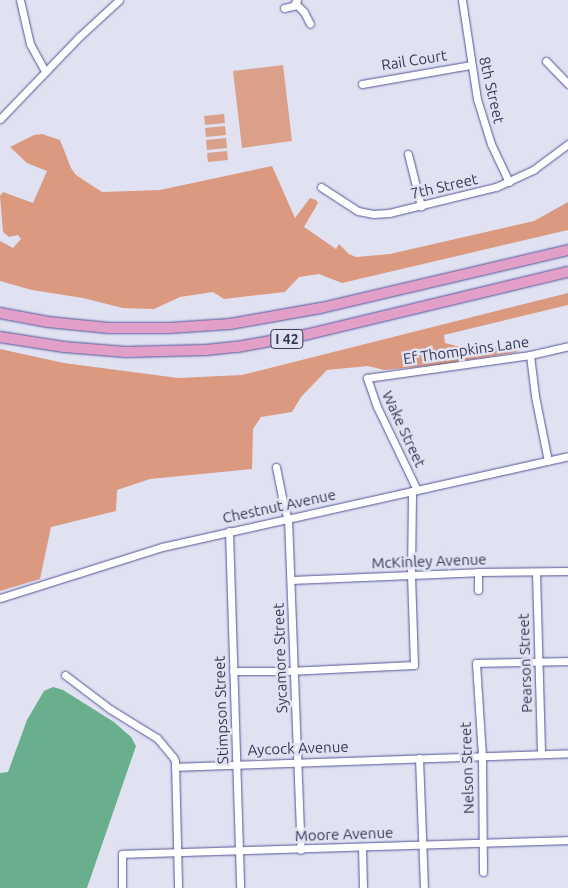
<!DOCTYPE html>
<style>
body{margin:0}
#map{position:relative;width:568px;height:888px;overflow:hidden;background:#e0e2f2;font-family:Ubuntu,sans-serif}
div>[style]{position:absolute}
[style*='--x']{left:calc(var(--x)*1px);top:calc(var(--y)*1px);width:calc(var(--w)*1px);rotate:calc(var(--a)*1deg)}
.green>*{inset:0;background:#dba089}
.forest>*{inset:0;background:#db9980}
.water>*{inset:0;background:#69ae8d}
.roads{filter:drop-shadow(0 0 1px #545398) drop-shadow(0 0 1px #545398)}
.minor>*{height:7px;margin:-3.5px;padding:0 3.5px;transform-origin:3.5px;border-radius:3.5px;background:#fff}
.highway>*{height:10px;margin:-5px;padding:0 5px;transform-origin:5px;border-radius:5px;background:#e2a0c9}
span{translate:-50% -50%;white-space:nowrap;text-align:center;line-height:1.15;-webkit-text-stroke:5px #e0e2f2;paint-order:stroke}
.shield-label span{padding:1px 4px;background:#e0e2f2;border:1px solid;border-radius:4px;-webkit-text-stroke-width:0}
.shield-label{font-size:14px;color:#373857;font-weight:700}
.street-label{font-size:15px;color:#373857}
</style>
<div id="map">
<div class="green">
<div style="clip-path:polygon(283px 65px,292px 141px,242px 148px,233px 71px)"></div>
<div style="clip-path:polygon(224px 114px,225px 123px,205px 125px,204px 116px)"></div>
<div style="clip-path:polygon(225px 126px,226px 135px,206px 137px,205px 128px)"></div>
<div style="clip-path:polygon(226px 138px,227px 148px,207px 150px,206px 140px)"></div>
<div style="clip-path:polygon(227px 151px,228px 160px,208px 162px,207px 153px)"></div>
</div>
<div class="forest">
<div style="clip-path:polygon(42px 134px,60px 140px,71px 168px,76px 175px,102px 192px,160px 190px,272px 166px,295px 218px,310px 198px,316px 200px,318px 203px,304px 227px,336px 249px,339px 244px,349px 254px,356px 257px,390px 254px,534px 221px,568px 202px,568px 230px,342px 283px,319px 274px,299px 277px,285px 292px,224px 299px,213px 292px,180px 297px,154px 309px,123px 308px,83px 298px,32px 290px,0 281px,0 241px,13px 248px,21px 239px,18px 235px,9px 237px,3px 232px,0 196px,3px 192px,33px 203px,47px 171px,27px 163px,10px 147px,34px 135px)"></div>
<div style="clip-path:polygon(568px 293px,568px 305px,444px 335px,445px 343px,461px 347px,501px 347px,518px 352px,437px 365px,384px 370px,368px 366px,327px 370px,301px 397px,292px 412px,261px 417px,253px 429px,252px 469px,150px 479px,117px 490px,116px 511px,51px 527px,40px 579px,0 591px,0 349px,64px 363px,178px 378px,242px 375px)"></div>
</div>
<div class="water">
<div style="clip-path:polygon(53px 687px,63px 690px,114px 722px,131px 737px,136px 746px,87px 888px,0 888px,0 773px,8px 772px,27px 720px,44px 691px)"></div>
</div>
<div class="roads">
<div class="minor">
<div style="--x:20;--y:0;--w:45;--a:77.2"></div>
<div style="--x:30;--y:44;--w:31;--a:61"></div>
<div style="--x:462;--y:0;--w:100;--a:81.4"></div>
<div style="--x:477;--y:99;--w:47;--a:72.7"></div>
<div style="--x:491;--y:144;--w:42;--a:64.7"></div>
<div style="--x:295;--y:3;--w:13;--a:45"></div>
<div style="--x:304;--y:12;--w:13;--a:63"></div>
<div style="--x:284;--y:8;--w:9;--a:-13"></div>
<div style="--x:293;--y:6;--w:7;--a:-56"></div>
<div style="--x:546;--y:61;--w:32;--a:46"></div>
<div style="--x:362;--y:84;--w:111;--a:-9.9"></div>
<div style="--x:0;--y:119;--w:115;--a:-46.1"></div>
<div style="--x:80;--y:36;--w:53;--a:-42.7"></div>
<div style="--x:408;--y:154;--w:54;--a:76"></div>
<div style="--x:321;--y:187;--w:44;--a:33"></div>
<div style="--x:358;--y:211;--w:15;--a:11"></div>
<div style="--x:373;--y:214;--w:16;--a:-4"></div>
<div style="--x:389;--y:213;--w:110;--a:-13.7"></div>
<div style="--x:496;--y:187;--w:41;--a:-24.7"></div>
<div style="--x:533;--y:170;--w:44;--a:-36.6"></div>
<div style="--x:530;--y:355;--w:41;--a:83"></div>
<div style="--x:535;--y:396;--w:66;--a:78.7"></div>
<div style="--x:276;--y:467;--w:41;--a:78.7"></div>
<div style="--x:284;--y:507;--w:13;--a:72"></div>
<div style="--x:288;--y:519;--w:331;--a:87.8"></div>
<div style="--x:417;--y:490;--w:92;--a:-115.7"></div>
<div style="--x:377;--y:407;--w:31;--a:-109"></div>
<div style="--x:367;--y:378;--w:165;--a:-8"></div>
<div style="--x:530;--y:355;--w:39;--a:-13"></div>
<div style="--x:229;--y:531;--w:357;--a:88.2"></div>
<div style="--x:478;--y:572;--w:18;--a:90"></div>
<div style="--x:536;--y:572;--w:182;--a:88.4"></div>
<div style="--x:291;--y:580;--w:187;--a:-2.4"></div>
<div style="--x:478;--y:572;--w:90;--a:-0.6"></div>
<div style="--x:0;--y:598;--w:170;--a:-17.5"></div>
<div style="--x:162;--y:547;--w:416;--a:-12.6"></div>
<div style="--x:233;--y:671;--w:55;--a:0"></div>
<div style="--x:288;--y:671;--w:126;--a:-2.7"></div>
<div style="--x:414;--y:665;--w:90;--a:-91.9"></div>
<div style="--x:411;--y:575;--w:84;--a:-89.3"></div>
<div style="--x:65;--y:675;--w:56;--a:37.1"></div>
<div style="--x:110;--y:709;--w:55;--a:31.7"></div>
<div style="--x:157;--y:738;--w:25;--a:50"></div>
<div style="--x:173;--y:757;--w:4;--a:63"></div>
<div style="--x:175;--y:761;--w:127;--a:88.6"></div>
<div style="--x:419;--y:758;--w:130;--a:87.8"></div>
<div style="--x:175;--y:767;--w:393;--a:-2"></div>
<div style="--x:362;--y:847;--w:41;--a:88.6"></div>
<div style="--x:483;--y:872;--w:116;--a:-90.5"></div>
<div style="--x:482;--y:756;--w:93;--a:-93.7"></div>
<div style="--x:476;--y:663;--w:92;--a:-1.2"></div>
<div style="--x:122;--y:888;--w:34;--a:-90"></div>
<div style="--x:122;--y:854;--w:446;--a:-1.8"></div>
</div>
<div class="highway">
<div style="--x:0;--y:313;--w:49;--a:10.6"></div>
<div style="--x:48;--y:322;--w:61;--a:5.6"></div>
<div style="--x:109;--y:328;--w:60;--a:0"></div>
<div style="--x:169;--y:328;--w:61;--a:-3.8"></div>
<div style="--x:230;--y:324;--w:92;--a:-10"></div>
<div style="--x:321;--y:308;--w:254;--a:-13.2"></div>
<div style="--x:0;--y:337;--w:65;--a:8.9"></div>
<div style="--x:64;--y:347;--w:62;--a:4.6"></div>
<div style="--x:126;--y:352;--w:80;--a:-1.4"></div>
<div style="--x:206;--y:350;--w:31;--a:-6"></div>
<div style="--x:237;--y:347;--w:73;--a:-10.2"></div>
<div style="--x:309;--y:334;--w:266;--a:-13.5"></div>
</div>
</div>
<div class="shield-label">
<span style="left:287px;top:339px">I 42</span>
</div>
<div class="street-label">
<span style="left:414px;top:60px;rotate:-9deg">Rail Court</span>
<span style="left:492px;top:90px;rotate:77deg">8th Street</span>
<span style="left:444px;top:186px;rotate:-13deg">7th Street</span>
<span style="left:466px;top:350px;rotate:-8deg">Ef Thompkins Lane</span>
<span style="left:404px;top:429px;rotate:65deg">Wake Street</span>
<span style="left:279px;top:506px;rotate:-12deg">Chestnut Avenue</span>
<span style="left:429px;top:561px;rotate:-2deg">McKinley Avenue</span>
<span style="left:280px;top:658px;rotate:-92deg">Sycamore Street</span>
<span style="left:525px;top:663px;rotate:-92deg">Pearson Street</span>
<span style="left:221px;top:710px;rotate:-92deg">Stimpson Street</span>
<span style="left:298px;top:748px;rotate:-2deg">Aycock Avenue</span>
<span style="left:467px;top:768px;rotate:-92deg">Nelson Street</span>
<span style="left:344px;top:834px;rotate:-2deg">Moore Avenue</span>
</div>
</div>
